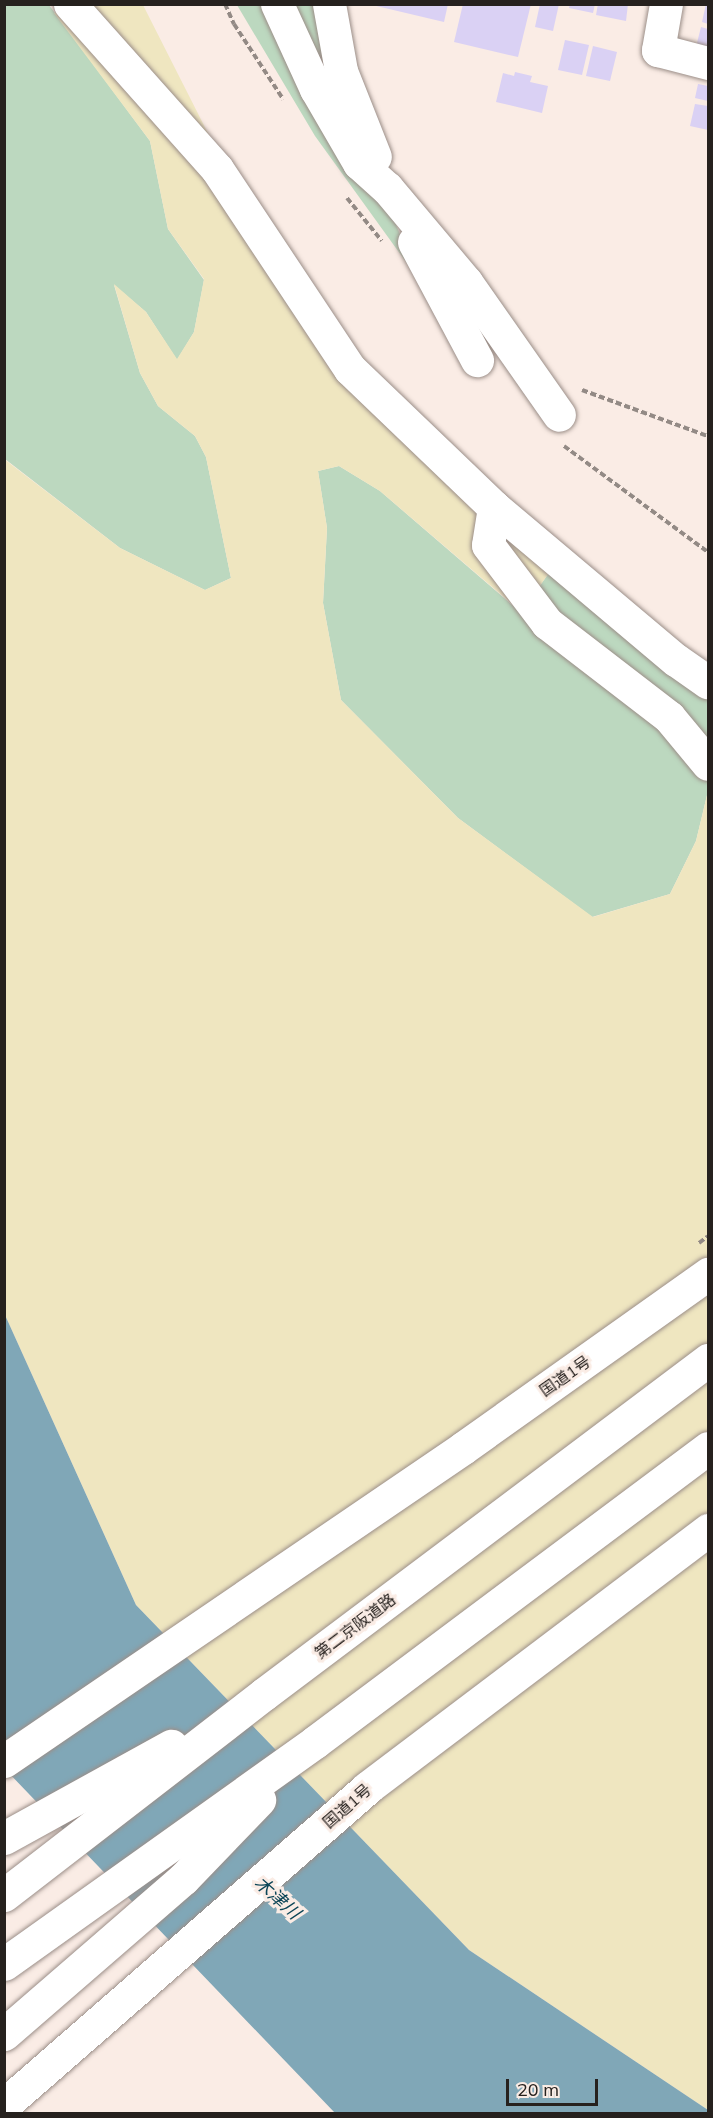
<!DOCTYPE html>
<meta charset="utf-8">
<style>
body{margin:0}
#map{position:relative;width:713px;height:2118px;overflow:hidden;background:#faece5;font-family:Mulish,"Noto Sans JP",sans-serif}
div>[style]{position:absolute}
[style*='--x']{left:calc(var(--x)*1px);top:calc(var(--y)*1px);width:calc(var(--w)*1px);rotate:calc(var(--a)*1deg)}
.green>*{inset:0;background:#bcd8bf}
.sand>*{inset:0;background:#efe6c0}
.water>*{inset:0;background:#80a7b7}
.building>*{inset:0;background:#dad1f4}
.path>*{height:4px;margin-top:-2px;transform-origin:0;background:repeating-linear-gradient(90deg,#938a85 0 6px,transparent 0 9px)}
.roads{filter:drop-shadow(0 0 2px #9b8e88) drop-shadow(0 0 2px #9b8e88)}
.minor>*{height:33px;margin:-16.5px;padding:0 16.5px;transform-origin:16.5px;border-radius:16.5px;background:#fff}
.highway>*{height:33px;margin:-16.5px;padding:0 16.5px;transform-origin:16.5px;border-radius:16.5px;background:#fff}
span{translate:-50% -50%;white-space:nowrap;text-align:center;line-height:1.15;-webkit-text-stroke:6px #faece5;paint-order:stroke}
.street-label{font-size:16px;color:#26211e}
.water-label{font-size:18px;color:#0c4557;font-style:italic}
.frame{position:absolute;inset:0;border:6px solid #26211e;pointer-events:none}
.scale{position:absolute;left:506px;top:2079px;width:92px;height:27px;box-sizing:border-box;border:3px solid #26211e;border-top:0;padding-left:8px;font-size:18px;line-height:21px;white-space:nowrap;color:#26211e;-webkit-text-stroke:4px #faece5;paint-order:stroke}
</style>
<div id="map">
<div class="green">
<div style="clip-path:polygon(4px 5px,49px 5px,150px 141px,168px 229px,204px 280px,194px 332px,177px 360px,146px 312px,114px 285px,140px 373px,158px 406px,195px 436px,206px 457px,231px 578px,205px 590px,120px 548px,5px 459px)"></div>
<div style="clip-path:polygon(237px 5px,317px 5px,333px 73px,419px 280px,315px 136px)"></div>
<div style="clip-path:polygon(339px 466px,380px 491px,518px 610px,588px 659px,708px 779px,708px 791px,696px 841px,670px 894px,592px 917px,458px 818px,341px 700px,323px 603px,327px 528px,318px 471px)"></div>
<div style="clip-path:polygon(551px 570px,708px 692px,708px 740px,534px 594px)"></div>
</div>
<div class="sand">
<div style="clip-path:polygon(83px 5px,143px 5px,222px 161px,349px 341px,430px 438px,551px 570px,534px 594px,588px 659px,519px 610px,380px 491px,339px 466px,318px 471px,327px 528px,323px 603px,341px 700px,458px 818px,593px 917px,670px 894px,696px 841px,708px 791px,708px 2110px,469px 1950px,136px 1605px,5px 1315px,4px 459px,120px 548px,205px 590px,231px 578px,206px 457px,195px 436px,158px 406px,140px 373px,114px 284px,146px 312px,177px 359px,194px 332px,204px 279px,168px 229px,150px 141px,54px 13px)"></div>
</div>
<div class="water">
<div style="clip-path:polygon(5px 1315px,136px 1605px,469px 1950px,708px 2110px,708px 2113px,335px 2113px,5px 1769px)"></div>
</div>
<div class="building">
<div style="clip-path:polygon(368px 4px,448px 4px,444px 22px)"></div>
<div style="clip-path:polygon(463px 4px,531px 4px,518px 57px,454px 42px)"></div>
<div style="clip-path:polygon(540px 4px,559px 4px,553px 31px,535px 27px)"></div>
<div style="clip-path:polygon(570px 4px,595px 4px,593px 13px,569px 8px)"></div>
<div style="clip-path:polygon(598px 4px,628px 4px,626px 21px,596px 15px)"></div>
<div style="clip-path:polygon(706px 4px,708px 4px,708px 24px,702px 22px)"></div>
<div style="clip-path:polygon(701px 27px,708px 29px,708px 54px,695px 51px)"></div>
<div style="clip-path:polygon(565px 40px,589px 45px,582px 75px,558px 70px)"></div>
<div style="clip-path:polygon(593px 46px,617px 52px,610px 81px,586px 76px)"></div>
<div style="clip-path:polygon(515px 72px,532px 76px,530px 82px,548px 86px,542px 113px,496px 102px,503px 73px,514px 76px)"></div>
<div style="clip-path:polygon(698px 84px,708px 86px,708px 101px,695px 98px)"></div>
<div style="clip-path:polygon(695px 104px,708px 106px,708px 130px,690px 126px)"></div>
</div>
<div class="path">
<div style="--x:225;--y:4;--w:22;--a:66"></div>
<div style="--x:234;--y:24;--w:90;--a:56.8"></div>
<div style="--x:347;--y:198;--w:55;--a:50.9"></div>
<div style="--x:582;--y:390;--w:134;--a:20.1"></div>
<div style="--x:564;--y:446;--w:179;--a:36.4"></div>
<div style="--x:699;--y:1243;--w:11;--a:-38"></div>
</div>
<div class="roads">
<div class="minor">
<div style="--x:70;--y:4;--w:221;--a:48.3"></div>
<div style="--x:217;--y:169;--w:240;--a:56.4"></div>
<div style="--x:350;--y:369;--w:199;--a:43.8"></div>
<div style="--x:494;--y:507;--w:238;--a:40.1"></div>
<div style="--x:676;--y:660;--w:39;--a:35"></div>
<div style="--x:277;--y:4;--w:94;--a:65.4"></div>
<div style="--x:316;--y:89;--w:86;--a:59.8"></div>
<div style="--x:359;--y:163;--w:38;--a:42"></div>
<div style="--x:387;--y:188;--w:123;--a:50"></div>
<div style="--x:466;--y:282;--w:162;--a:55"></div>
<div style="--x:329;--y:4;--w:68;--a:79.8"></div>
<div style="--x:341;--y:71;--w:92;--a:68.4"></div>
<div style="--x:666;--y:4;--w:47;--a:99.9"></div>
<div style="--x:658;--y:50;--w:52;--a:14.6"></div>
<div style="--x:414;--y:242;--w:134;--a:61.9"></div>
<div style="--x:494;--y:507;--w:38;--a:99"></div>
<div style="--x:488;--y:545;--w:98;--a:52.9"></div>
<div style="--x:547;--y:623;--w:154;--a:37.6"></div>
<div style="--x:669;--y:717;--w:61;--a:50.3"></div>
</div>
<div class="highway">
<div style="--x:4;--y:1761;--w:556;--a:-34.29"></div>
<div style="--x:463;--y:1448;--w:301;--a:-35.4"></div>
<div style="--x:4;--y:1838;--w:191;--a:-28.9"></div>
<div style="--x:4;--y:1895;--w:329;--a:-37.7"></div>
<div style="--x:264;--y:1694;--w:556;--a:-36.95"></div>
<div style="--x:4;--y:1964;--w:382;--a:-35.5"></div>
<div style="--x:315;--y:1742;--w:491;--a:-36.8"></div>
<div style="--x:4;--y:2034;--w:237;--a:-40.9"></div>
<div style="--x:183;--y:1879;--w:110;--a:-46.1"></div>
<div style="--x:4;--y:2105;--w:482;--a:-41.1"></div>
<div style="--x:367;--y:1788;--w:428;--a:-37.1"></div>
</div>
</div>
<div class="street-label">
<span style="left:565px;top:1376px;rotate:-35deg">国道1号</span>
<span style="left:355px;top:1626px;rotate:-37deg">第二京阪道路</span>
<span style="left:347px;top:1806px;rotate:-41deg">国道1号</span>
</div>
<div class="water-label">
<span style="left:277px;top:1898px;rotate:42deg">木津川</span>
</div>
<div class="frame"></div>
<div class="scale">20 m</div>
</div>
